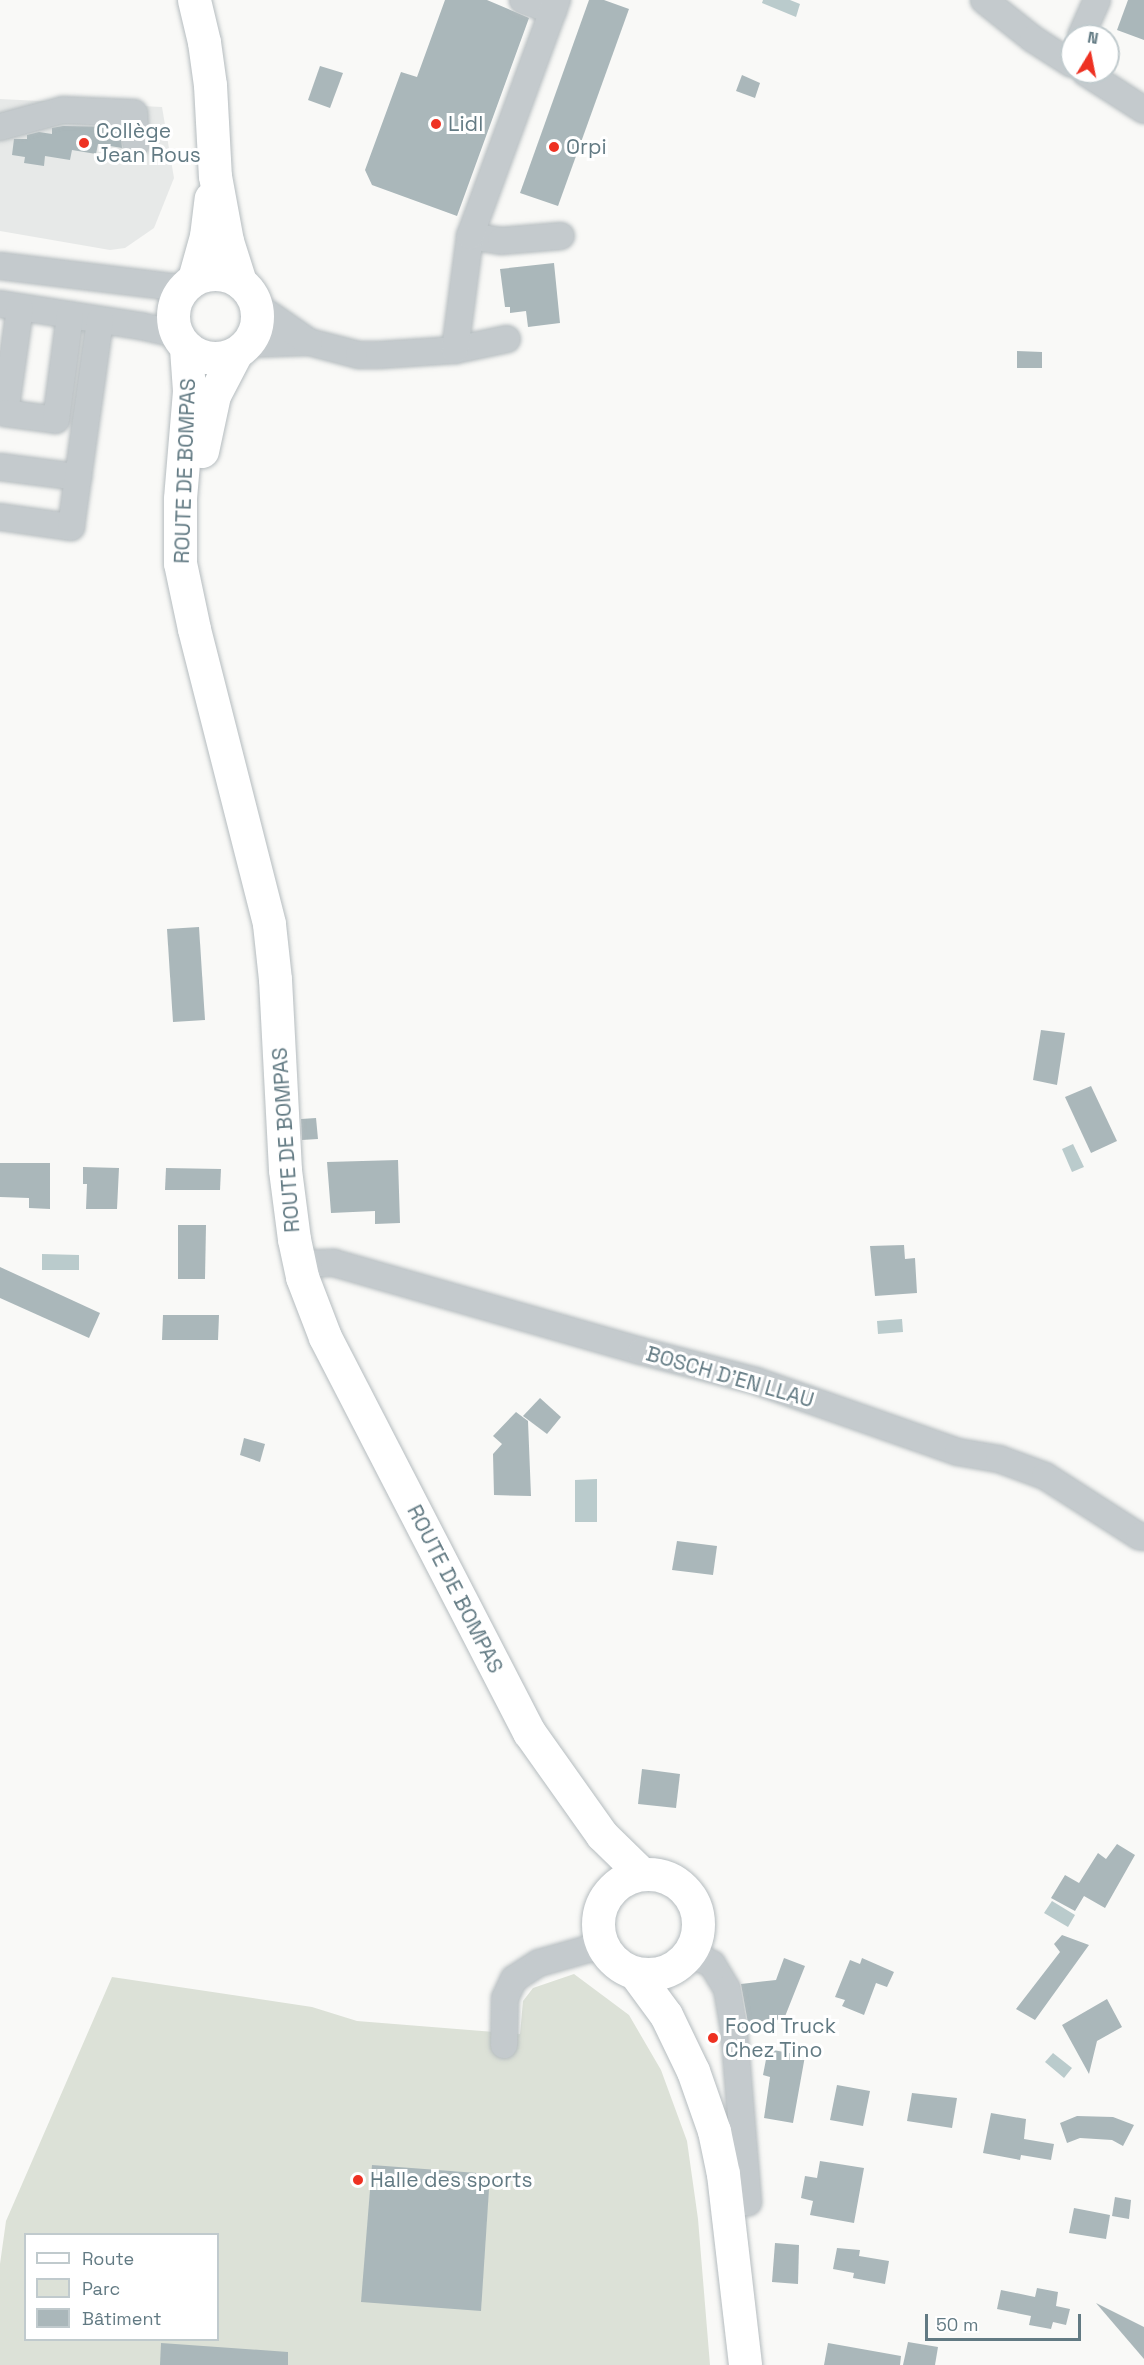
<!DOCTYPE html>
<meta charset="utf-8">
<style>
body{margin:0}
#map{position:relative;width:1144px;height:2365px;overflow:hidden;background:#f9f9f7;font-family:"Space Grotesk",sans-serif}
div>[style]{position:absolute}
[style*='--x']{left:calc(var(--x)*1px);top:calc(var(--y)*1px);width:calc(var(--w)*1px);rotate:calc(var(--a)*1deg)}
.built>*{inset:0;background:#e7e9e8}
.green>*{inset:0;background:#dce1d7}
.water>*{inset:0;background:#bacbcc}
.building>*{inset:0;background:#aab7ba}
.roads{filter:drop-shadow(0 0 2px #b5bcbf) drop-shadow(0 0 2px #b5bcbf)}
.minor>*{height:26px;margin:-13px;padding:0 13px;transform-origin:13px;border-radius:13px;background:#c4cacd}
.major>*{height:33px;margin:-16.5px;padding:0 16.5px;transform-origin:16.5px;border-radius:16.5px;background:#fff}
.major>.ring{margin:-16.5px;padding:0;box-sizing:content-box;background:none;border:33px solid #fff;border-radius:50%}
.dots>*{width:16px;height:16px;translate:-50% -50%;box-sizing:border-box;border:3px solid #fff;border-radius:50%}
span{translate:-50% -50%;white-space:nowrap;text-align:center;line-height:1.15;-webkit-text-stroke:6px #fff;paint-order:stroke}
.poi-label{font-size:21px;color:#627a83}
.left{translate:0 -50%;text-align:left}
.street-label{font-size:21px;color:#627a83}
.legend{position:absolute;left:24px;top:2233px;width:195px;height:108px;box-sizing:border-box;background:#fff;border:2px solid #c0cacd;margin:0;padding:8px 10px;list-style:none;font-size:18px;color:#627a83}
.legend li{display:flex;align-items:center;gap:12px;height:30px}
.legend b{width:30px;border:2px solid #c0cacd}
.north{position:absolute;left:1060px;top:24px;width:60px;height:60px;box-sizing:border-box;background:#fff;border:2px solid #c0cacd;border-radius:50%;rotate:10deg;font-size:16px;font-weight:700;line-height:24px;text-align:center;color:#627a83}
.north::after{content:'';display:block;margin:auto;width:21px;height:27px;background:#ee3122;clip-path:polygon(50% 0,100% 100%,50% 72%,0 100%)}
.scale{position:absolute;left:925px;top:2314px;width:156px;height:27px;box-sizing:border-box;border:3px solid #627a83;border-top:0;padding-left:8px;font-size:18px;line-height:21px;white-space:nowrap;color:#627a83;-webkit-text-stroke:4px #fff;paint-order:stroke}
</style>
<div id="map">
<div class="built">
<div style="clip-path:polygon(0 99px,162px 107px,174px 178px,154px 228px,125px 248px,110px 250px,0 231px)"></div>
</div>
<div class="green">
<div style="clip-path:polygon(evenodd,574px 1974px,629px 2015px,661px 2070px,687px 2141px,698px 2219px,710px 2365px,0 2365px,0 2264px,6px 2221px,112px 1977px,312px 2007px,357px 2021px,520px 2034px,523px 2001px,533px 1988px,574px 1974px,26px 2234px,218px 2234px,218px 2340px,26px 2340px,26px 2234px)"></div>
</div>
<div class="water">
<div style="clip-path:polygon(763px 0,790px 0,800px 4px,796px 17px,762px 3px)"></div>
<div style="clip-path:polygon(1073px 1144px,1084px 1167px,1072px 1172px,1062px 1149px)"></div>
<div style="clip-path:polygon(42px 1254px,79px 1255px,79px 1270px,42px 1270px)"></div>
<div style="clip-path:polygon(902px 1319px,903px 1332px,878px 1334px,877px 1321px)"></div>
<div style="clip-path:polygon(597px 1479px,597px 1522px,575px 1522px,575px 1480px)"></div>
<div style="clip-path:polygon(1052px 1901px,1075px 1915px,1068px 1927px,1044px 1913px)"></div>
<div style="clip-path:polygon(1053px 2053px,1072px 2068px,1064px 2078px,1045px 2062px)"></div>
</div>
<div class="building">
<div style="clip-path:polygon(445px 0,487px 0,529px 18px,457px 216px,372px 185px,365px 170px,401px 72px,417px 77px)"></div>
<div style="clip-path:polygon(589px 0,604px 0,629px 9px,558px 206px,520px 193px)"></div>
<div style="clip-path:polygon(1128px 0,1144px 0,1144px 40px,1117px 30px)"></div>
<div style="clip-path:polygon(320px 66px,343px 73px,330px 108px,308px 100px)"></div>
<div style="clip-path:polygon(742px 75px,760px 83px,755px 98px,736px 91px)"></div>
<div style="clip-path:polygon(63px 126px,120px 127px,122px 148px,98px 144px,96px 154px,72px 150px,70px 160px,45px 156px,44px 166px,24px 163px,25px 157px,12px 155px,14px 139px,27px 139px,27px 135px,39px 132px,52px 134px,52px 128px)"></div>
<div style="clip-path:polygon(554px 263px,560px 323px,528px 327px,526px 311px,510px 313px,510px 307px,505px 307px,500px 269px)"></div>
<div style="clip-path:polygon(1017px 351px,1042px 352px,1042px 368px,1017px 368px)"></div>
<div style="clip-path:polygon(199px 927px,205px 1020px,173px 1022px,167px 929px)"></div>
<div style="clip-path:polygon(1041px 1030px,1065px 1033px,1057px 1085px,1033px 1080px)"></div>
<div style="clip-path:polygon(1091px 1086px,1117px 1141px,1091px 1153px,1065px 1097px)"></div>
<div style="clip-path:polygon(316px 1118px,318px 1139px,302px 1140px,301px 1119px)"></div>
<div style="clip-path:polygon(398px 1160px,400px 1223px,375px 1224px,375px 1211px,331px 1213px,327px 1162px)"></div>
<div style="clip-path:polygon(0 1163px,50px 1163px,50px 1209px,29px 1208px,29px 1198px,0 1197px)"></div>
<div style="clip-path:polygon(83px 1167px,119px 1168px,117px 1209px,86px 1209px,87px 1184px,83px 1184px)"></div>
<div style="clip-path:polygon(166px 1168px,221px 1169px,220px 1190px,165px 1190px)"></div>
<div style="clip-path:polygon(178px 1225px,206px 1225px,205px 1279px,178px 1279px)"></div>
<div style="clip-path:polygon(904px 1245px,905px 1259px,915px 1258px,917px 1293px,875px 1296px,870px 1246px)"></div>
<div style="clip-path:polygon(0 1267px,100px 1313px,89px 1338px,0 1298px)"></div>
<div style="clip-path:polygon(163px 1315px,219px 1315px,218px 1340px,162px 1340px)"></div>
<div style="clip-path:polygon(540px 1398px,561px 1417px,547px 1434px,523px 1416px)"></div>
<div style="clip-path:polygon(516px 1412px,528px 1421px,531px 1496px,494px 1495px,493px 1454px,502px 1444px,493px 1436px)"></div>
<div style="clip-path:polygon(244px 1438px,265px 1444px,260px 1462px,240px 1455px)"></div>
<div style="clip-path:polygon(677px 1541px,717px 1546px,713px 1575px,672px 1570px)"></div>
<div style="clip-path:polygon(642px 1769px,680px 1774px,676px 1808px,638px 1804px)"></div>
<div style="clip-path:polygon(1117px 1844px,1135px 1855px,1105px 1908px,1084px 1896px,1075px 1911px,1051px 1898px,1065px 1875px,1079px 1883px,1098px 1853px,1106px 1859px)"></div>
<div style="clip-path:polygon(1062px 1935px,1089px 1945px,1035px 2020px,1016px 2009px,1060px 1952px,1054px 1944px)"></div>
<div style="clip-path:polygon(784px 1958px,805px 1966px,784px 2019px,748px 2023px,741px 1984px,776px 1980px)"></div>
<div style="clip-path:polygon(862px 1958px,894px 1972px,887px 1987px,876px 1983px,864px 2015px,842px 2006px,845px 2000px,835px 1997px,850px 1960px,860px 1964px)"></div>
<div style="clip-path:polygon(1107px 1999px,1122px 2027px,1097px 2041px,1089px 2074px,1062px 2025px)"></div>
<div style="clip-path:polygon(768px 2049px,805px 2056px,793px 2123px,764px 2118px,770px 2077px,763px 2075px)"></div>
<div style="clip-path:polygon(837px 2085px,870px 2091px,863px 2126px,830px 2120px)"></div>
<div style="clip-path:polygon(912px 2093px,957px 2098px,952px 2128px,907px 2121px)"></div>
<div style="clip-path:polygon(991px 2113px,1026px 2119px,1024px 2139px,1054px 2144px,1051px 2160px,1021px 2155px,1020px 2160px,983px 2153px)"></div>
<div style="clip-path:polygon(1077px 2116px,1113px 2117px,1134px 2125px,1123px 2146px,1112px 2140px,1080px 2138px,1067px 2143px,1060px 2123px)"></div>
<div style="clip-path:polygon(820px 2161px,864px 2168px,854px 2223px,810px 2215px,813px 2201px,801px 2198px,805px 2176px,817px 2178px)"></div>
<div style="clip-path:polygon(372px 2165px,490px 2174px,481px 2311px,361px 2302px)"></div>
<div style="clip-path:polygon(1115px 2197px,1131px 2200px,1129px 2219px,1112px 2216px)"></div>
<div style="clip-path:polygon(1074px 2208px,1110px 2215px,1106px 2239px,1069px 2233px)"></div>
<div style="clip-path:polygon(775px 2243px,799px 2245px,798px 2284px,772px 2282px)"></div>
<div style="clip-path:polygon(837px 2248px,860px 2250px,859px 2256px,889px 2261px,885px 2284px,853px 2278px,854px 2273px,833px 2269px)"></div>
<div style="clip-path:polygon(1037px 2288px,1058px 2292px,1056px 2306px,1070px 2309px,1066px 2325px,1053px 2322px,1051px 2329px,1029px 2325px,1031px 2316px,997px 2309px,1001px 2290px,1035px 2297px)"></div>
<div style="clip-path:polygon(1096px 2303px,1144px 2327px,1144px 2359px)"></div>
<div style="clip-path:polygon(908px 2342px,938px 2347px,935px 2365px,903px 2365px)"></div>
<div style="clip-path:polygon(161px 2343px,288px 2352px,288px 2365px,160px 2365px)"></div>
<div style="clip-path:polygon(828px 2343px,901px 2356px,900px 2365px,824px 2365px)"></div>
</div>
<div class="roads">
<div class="minor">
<div style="--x:523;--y:0;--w:32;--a:20"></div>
<div style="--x:984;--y:0;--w:63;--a:38.5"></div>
<div style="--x:1033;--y:39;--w:46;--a:32.7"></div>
<div style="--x:1081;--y:36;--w:39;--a:-66"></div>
<div style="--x:1085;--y:72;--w:70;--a:32.8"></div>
<div style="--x:0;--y:127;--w:65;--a:-15.1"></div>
<div style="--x:63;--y:110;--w:71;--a:2.4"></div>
<div style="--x:134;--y:113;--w:30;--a:86"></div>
<div style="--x:470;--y:236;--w:31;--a:9"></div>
<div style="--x:501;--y:241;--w:60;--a:-4.8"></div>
<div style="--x:0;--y:266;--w:184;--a:6.9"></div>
<div style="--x:0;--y:304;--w:143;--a:8.9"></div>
<div style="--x:141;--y:326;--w:36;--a:13"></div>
<div style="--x:20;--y:308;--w:106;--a:98.1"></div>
<div style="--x:5;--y:413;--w:51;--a:7.8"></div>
<div style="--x:56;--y:420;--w:106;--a:-82.4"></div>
<div style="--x:309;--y:342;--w:52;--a:14.6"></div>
<div style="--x:359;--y:355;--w:20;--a:0"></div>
<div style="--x:379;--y:355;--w:76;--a:-3.8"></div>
<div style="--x:455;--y:350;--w:53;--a:-11.9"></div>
<div style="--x:247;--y:344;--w:62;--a:-1.8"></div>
<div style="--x:309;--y:342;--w:65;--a:-145.1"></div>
<div style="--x:455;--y:350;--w:115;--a:-82.5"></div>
<div style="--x:470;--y:236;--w:252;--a:-69.8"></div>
<div style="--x:0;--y:467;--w:79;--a:7.3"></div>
<div style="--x:0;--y:517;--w:72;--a:8"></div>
<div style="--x:71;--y:527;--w:209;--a:-82"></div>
<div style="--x:299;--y:1264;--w:35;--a:-2"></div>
<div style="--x:334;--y:1263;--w:319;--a:16"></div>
<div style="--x:641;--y:1351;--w:119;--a:14.6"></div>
<div style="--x:756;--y:1381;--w:214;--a:19.4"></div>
<div style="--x:958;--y:1452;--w:42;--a:9.7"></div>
<div style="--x:999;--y:1459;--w:49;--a:20.3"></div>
<div style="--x:1045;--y:1476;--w:112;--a:32.6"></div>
<div style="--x:1139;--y:1536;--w:5;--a:11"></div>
<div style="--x:689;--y:1954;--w:25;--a:23"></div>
<div style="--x:712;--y:1964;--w:29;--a:59"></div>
<div style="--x:727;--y:1989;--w:42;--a:80.3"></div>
<div style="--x:734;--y:2030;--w:173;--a:85.3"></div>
<div style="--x:504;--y:2045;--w:47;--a:-88.8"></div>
<div style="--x:505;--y:1998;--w:21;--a:-65"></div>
<div style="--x:514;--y:1979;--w:30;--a:-33"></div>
<div style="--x:539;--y:1963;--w:66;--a:-15.9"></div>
</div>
<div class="major">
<div style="--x:194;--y:0;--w:43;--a:76.6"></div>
<div style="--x:204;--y:42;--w:43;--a:82.1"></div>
<div style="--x:210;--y:85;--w:91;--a:86.9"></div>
<div style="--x:215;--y:176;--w:66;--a:79.5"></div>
<div style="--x:227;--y:241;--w:43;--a:72.4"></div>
<div class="ring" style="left:173px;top:274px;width:51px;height:51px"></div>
<div style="--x:194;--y:279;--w:45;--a:-74.4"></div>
<div style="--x:206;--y:236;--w:38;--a:-83"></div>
<div style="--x:186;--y:348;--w:43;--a:86"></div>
<div style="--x:189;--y:391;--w:108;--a:94.8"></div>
<div style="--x:180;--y:499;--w:64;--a:90"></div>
<div style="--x:180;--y:563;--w:67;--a:78"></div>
<div style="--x:194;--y:629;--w:304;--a:75.7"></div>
<div style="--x:269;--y:924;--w:55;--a:83.8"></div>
<div style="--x:275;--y:979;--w:191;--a:87"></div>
<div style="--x:285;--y:1170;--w:70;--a:82.6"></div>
<div style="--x:294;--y:1239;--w:39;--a:78"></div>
<div style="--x:302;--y:1277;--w:64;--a:69"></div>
<div style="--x:325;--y:1337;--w:445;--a:62.7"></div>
<div style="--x:529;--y:1732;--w:126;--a:54.7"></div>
<div style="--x:602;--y:1835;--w:54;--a:44.3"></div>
<div style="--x:202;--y:451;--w:57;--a:-77.9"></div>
<div style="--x:214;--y:395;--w:47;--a:-62.4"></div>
<div class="ring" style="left:598px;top:1874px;width:67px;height:67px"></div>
<div style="--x:635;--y:1973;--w:52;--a:53.6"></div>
<div style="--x:666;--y:2015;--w:62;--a:64.3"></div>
<div style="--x:693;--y:2071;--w:64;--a:70.7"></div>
<div style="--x:714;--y:2131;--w:44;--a:78.2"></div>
<div style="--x:723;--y:2174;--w:192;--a:83.4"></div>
</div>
</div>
<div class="dots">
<div style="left:436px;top:124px;background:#ee3122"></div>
<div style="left:84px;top:143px;background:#ee3122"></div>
<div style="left:554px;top:147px;background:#ee3122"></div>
<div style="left:713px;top:2038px;background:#ee3122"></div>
<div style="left:358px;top:2180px;background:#ee3122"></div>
</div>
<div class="poi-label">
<span class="left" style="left:448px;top:124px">Lidl</span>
<span class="left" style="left:96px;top:143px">Collège<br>Jean Rous</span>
<span class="left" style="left:566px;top:147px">Orpi</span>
<span class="left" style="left:725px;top:2038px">Food Truck<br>Chez Tino</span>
<span class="left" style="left:370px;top:2180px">Halle des sports</span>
</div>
<div class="street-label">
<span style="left:185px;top:471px;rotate:-88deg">ROUTE DE BOMPAS</span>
<span style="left:286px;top:1140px;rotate:-94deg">ROUTE DE BOMPAS</span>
<span style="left:730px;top:1377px;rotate:16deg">BOSCH D'EN LLAU</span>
<span style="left:455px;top:1589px;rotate:63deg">ROUTE DE BOMPAS</span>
</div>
<ul class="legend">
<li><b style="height:8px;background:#fff"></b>Route</li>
<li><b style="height:16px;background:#dce1d7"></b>Parc</li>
<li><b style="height:16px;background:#aab7ba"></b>Bâtiment</li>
</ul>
<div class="north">N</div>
<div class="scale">50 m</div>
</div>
